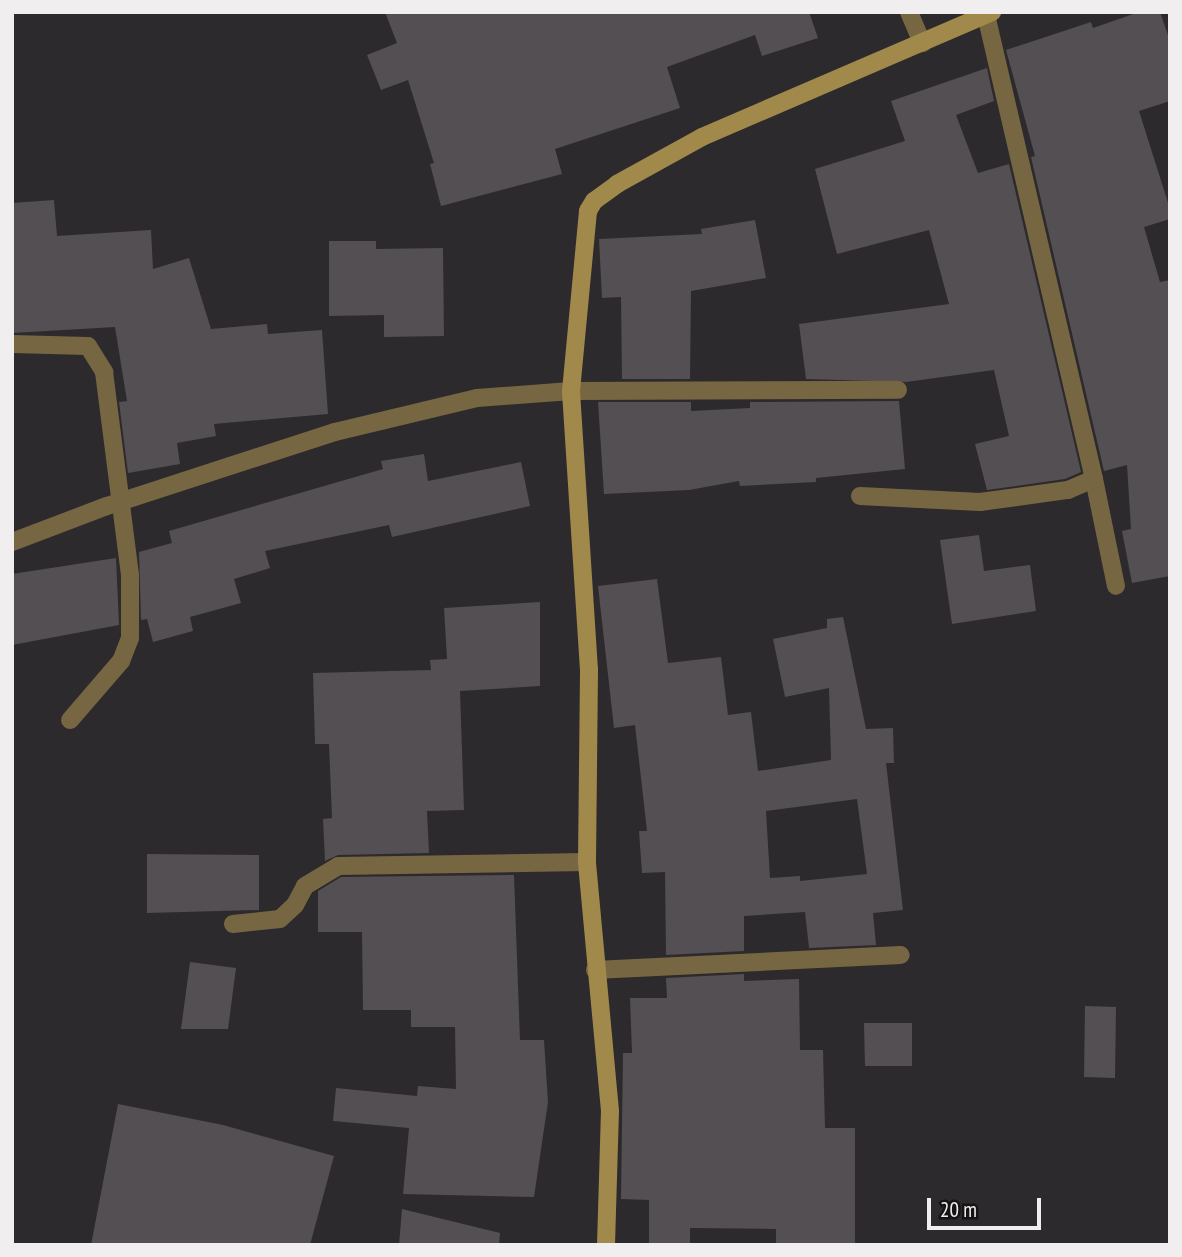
<!DOCTYPE html>
<style>
body{margin:0}
#map{position:relative;width:1182px;height:1257px;overflow:hidden;background:#2d2a2d;font-family:"PT Sans Narrow",sans-serif}
div>[style]{position:absolute}
[style*='--x']{left:calc(var(--x)*1px);top:calc(var(--y)*1px);width:calc(var(--w)*1px);rotate:calc(var(--a)*1deg)}
.building>*{inset:0;background:#534f52}
.minor>*{height:18px;margin:-9px;padding:0 9px;transform-origin:9px;border-radius:9px;background:#766742}
.secondary>*{height:18px;margin:-9px;padding:0 9px;transform-origin:9px;border-radius:9px;background:#a0894a}
span{translate:-50% -50%;white-space:nowrap;text-align:center;line-height:1.15;-webkit-text-stroke:7px #151314;paint-order:stroke}
.frame{position:absolute;inset:0;border:14px solid #f1eef0;pointer-events:none}
.scale{position:absolute;left:927px;top:1198px;width:114px;height:32px;box-sizing:border-box;border:4px solid #f1eef0;border-top:0;padding-left:9px;font-size:21px;line-height:24px;white-space:nowrap;color:#f1eef0;-webkit-text-stroke:5px #151314;paint-order:stroke}
</style>
<div id="map">
<div class="building">
<div style="clip-path:polygon(385px 12px,809px 12px,818px 38px,762px 56px,755px 35px,667px 67px,680px 108px,555px 149px,562px 174px,441px 206px,430px 164px,434px 163px,408px 80px,381px 90px,367px 55px,397px 43px)"></div>
<div style="clip-path:polygon(1139px 12px,1160px 12px,1170px 41px,1170px 101px,1139px 111px,1170px 209px,1170px 219px,1144px 227px,1160px 282px,1170px 280px,1170px 576px,1132px 583px,1122px 531px,1131px 529px,1127px 465px,1104px 471px,1031px 157px,1035px 156px,1006px 50px,1091px 22px,1093px 28px)"></div>
<div style="clip-path:polygon(987px 68px,994px 101px,956px 115px,978px 173px,1009px 164px,1081px 472px,1065px 479px,987px 490px,975px 444px,1009px 436px,994px 370px,906px 382px,806px 379px,799px 324px,949px 304px,929px 230px,837px 254px,815px 169px,905px 141px,891px 101px)"></div>
<div style="clip-path:polygon(54px 200px,57px 236px,151px 230px,153px 269px,189px 258px,211px 329px,267px 324px,268px 334px,322px 330px,328px 414px,214px 424px,216px 436px,177px 443px,180px 464px,128px 473px,119px 402px,127px 401px,115px 327px,12px 333px,12px 203px)"></div>
<div style="clip-path:polygon(755px 220px,766px 278px,691px 291px,690px 379px,622px 379px,621px 297px,602px 298px,599px 239px,702px 234px,701px 229px)"></div>
<div style="clip-path:polygon(329px 241px,376px 241px,376px 249px,443px 248px,444px 336px,384px 337px,384px 315px,329px 316px)"></div>
<div style="clip-path:polygon(899px 401px,905px 469px,816px 478px,816px 482px,740px 486px,739px 481px,689px 490px,604px 494px,598px 402px,691px 402px,691px 411px,750px 408px,750px 402px)"></div>
<div style="clip-path:polygon(424px 454px,428px 481px,521px 462px,530px 506px,392px 537px,389px 525px,265px 551px,270px 568px,234px 579px,241px 603px,190px 617px,193px 631px,153px 642px,147px 619px,141px 620px,139px 552px,172px 543px,169px 531px,383px 469px,381px 461px)"></div>
<div style="clip-path:polygon(979px 535px,984px 571px,1030px 565px,1036px 611px,952px 624px,940px 540px)"></div>
<div style="clip-path:polygon(116px 558px,119px 625px,12px 645px,12px 574px)"></div>
<div style="clip-path:polygon(evenodd,657px 579px,668px 663px,721px 657px,728px 715px,751px 712px,758px 771px,831px 760px,829px 688px,785px 697px,773px 639px,827px 628px,827px 619px,843px 617px,866px 729px,893px 728px,894px 763px,886px 763px,903px 910px,873px 913px,876px 945px,809px 948px,805px 912px,744px 916px,744px 951px,666px 955px,665px 872px,642px 873px,639px 831px,647px 831px,635px 725px,614px 728px,598px 586px,657px 579px,857px 799px,867px 874px,800px 881px,800px 876px,770px 878px,766px 811px,857px 799px)"></div>
<div style="clip-path:polygon(540px 602px,540px 686px,460px 691px,464px 810px,427px 811px,429px 853px,338px 855px,325px 861px,323px 819px,332px 818px,329px 744px,315px 744px,313px 673px,431px 670px,430px 660px,447px 659px,444px 608px)"></div>
<div style="clip-path:polygon(147px 854px,259px 855px,259px 910px,147px 913px)"></div>
<div style="clip-path:polygon(514px 875px,520px 1040px,544px 1040px,548px 1102px,534px 1197px,403px 1194px,409px 1128px,333px 1121px,336px 1088px,417px 1096px,418px 1086px,456px 1089px,455px 1027px,411px 1027px,411px 1010px,363px 1010px,362px 932px,318px 932px,318px 891px,341px 877px)"></div>
<div style="clip-path:polygon(190px 962px,236px 968px,228px 1029px,181px 1029px)"></div>
<div style="clip-path:polygon(744px 974px,744px 981px,799px 979px,800px 1050px,823px 1050px,825px 1128px,855px 1128px,855px 1243px,776px 1243px,776px 1229px,690px 1228px,690px 1245px,649px 1245px,649px 1200px,621px 1199px,623px 1053px,632px 1053px,630px 998px,667px 998px,666px 978px)"></div>
<div style="clip-path:polygon(1085px 1006px,1116px 1007px,1115px 1078px,1084px 1077px)"></div>
<div style="clip-path:polygon(864px 1023px,912px 1023px,912px 1066px,865px 1066px)"></div>
<div style="clip-path:polygon(118px 1104px,223px 1125px,334px 1156px,310px 1245px,91px 1245px)"></div>
<div style="clip-path:polygon(402px 1209px,500px 1233px,499px 1245px,399px 1245px)"></div>
</div>
<div class="minor">
<div style="--x:909;--y:12;--w:34;--a:67"></div>
<div style="--x:12;--y:344;--w:76;--a:1.5"></div>
<div style="--x:88;--y:346;--w:31;--a:58"></div>
<div style="--x:104;--y:372;--w:205;--a:82.7"></div>
<div style="--x:130;--y:575;--w:63;--a:90"></div>
<div style="--x:130;--y:638;--w:25;--a:111"></div>
<div style="--x:121;--y:661;--w:78;--a:130.8"></div>
<div style="--x:1094;--y:479;--w:109;--a:78.4"></div>
<div style="--x:860;--y:496;--w:120;--a:2.9"></div>
<div style="--x:980;--y:502;--w:89;--a:-7.8"></div>
<div style="--x:1068;--y:490;--w:28;--a:-23"></div>
<div style="--x:1094;--y:479;--w:476;--a:-103.1"></div>
<div style="--x:12;--y:542;--w:102;--a:-20.8"></div>
<div style="--x:107;--y:506;--w:240;--a:-18"></div>
<div style="--x:335;--y:432;--w:146;--a:-13.5"></div>
<div style="--x:477;--y:398;--w:94;--a:-4.3"></div>
<div style="--x:571;--y:391;--w:327;--a:-0.2"></div>
<div style="--x:233;--y:924;--w:47;--a:-6.1"></div>
<div style="--x:280;--y:919;--w:21;--a:-43"></div>
<div style="--x:295;--y:905;--w:21;--a:-62"></div>
<div style="--x:305;--y:886;--w:39;--a:-31"></div>
<div style="--x:338;--y:866;--w:249;--a:-0.9"></div>
<div style="--x:595;--y:970;--w:306;--a:-2.8"></div>
</div>
<div class="secondary">
<div style="--x:606;--y:1245;--w:134;--a:-88.3"></div>
<div style="--x:610;--y:1111;--w:250;--a:-95.3"></div>
<div style="--x:587;--y:862;--w:192;--a:-89.4"></div>
<div style="--x:589;--y:670;--w:280;--a:-93.7"></div>
<div style="--x:571;--y:391;--w:181;--a:-84.6"></div>
<div style="--x:588;--y:211;--w:12;--a:-59"></div>
<div style="--x:594;--y:201;--w:29;--a:-36"></div>
<div style="--x:617;--y:184;--w:97;--a:-28.9"></div>
<div style="--x:702;--y:137;--w:316;--a:-23.3"></div>
</div>
<div class="frame"></div>
<div class="scale">20 m</div>
</div>
